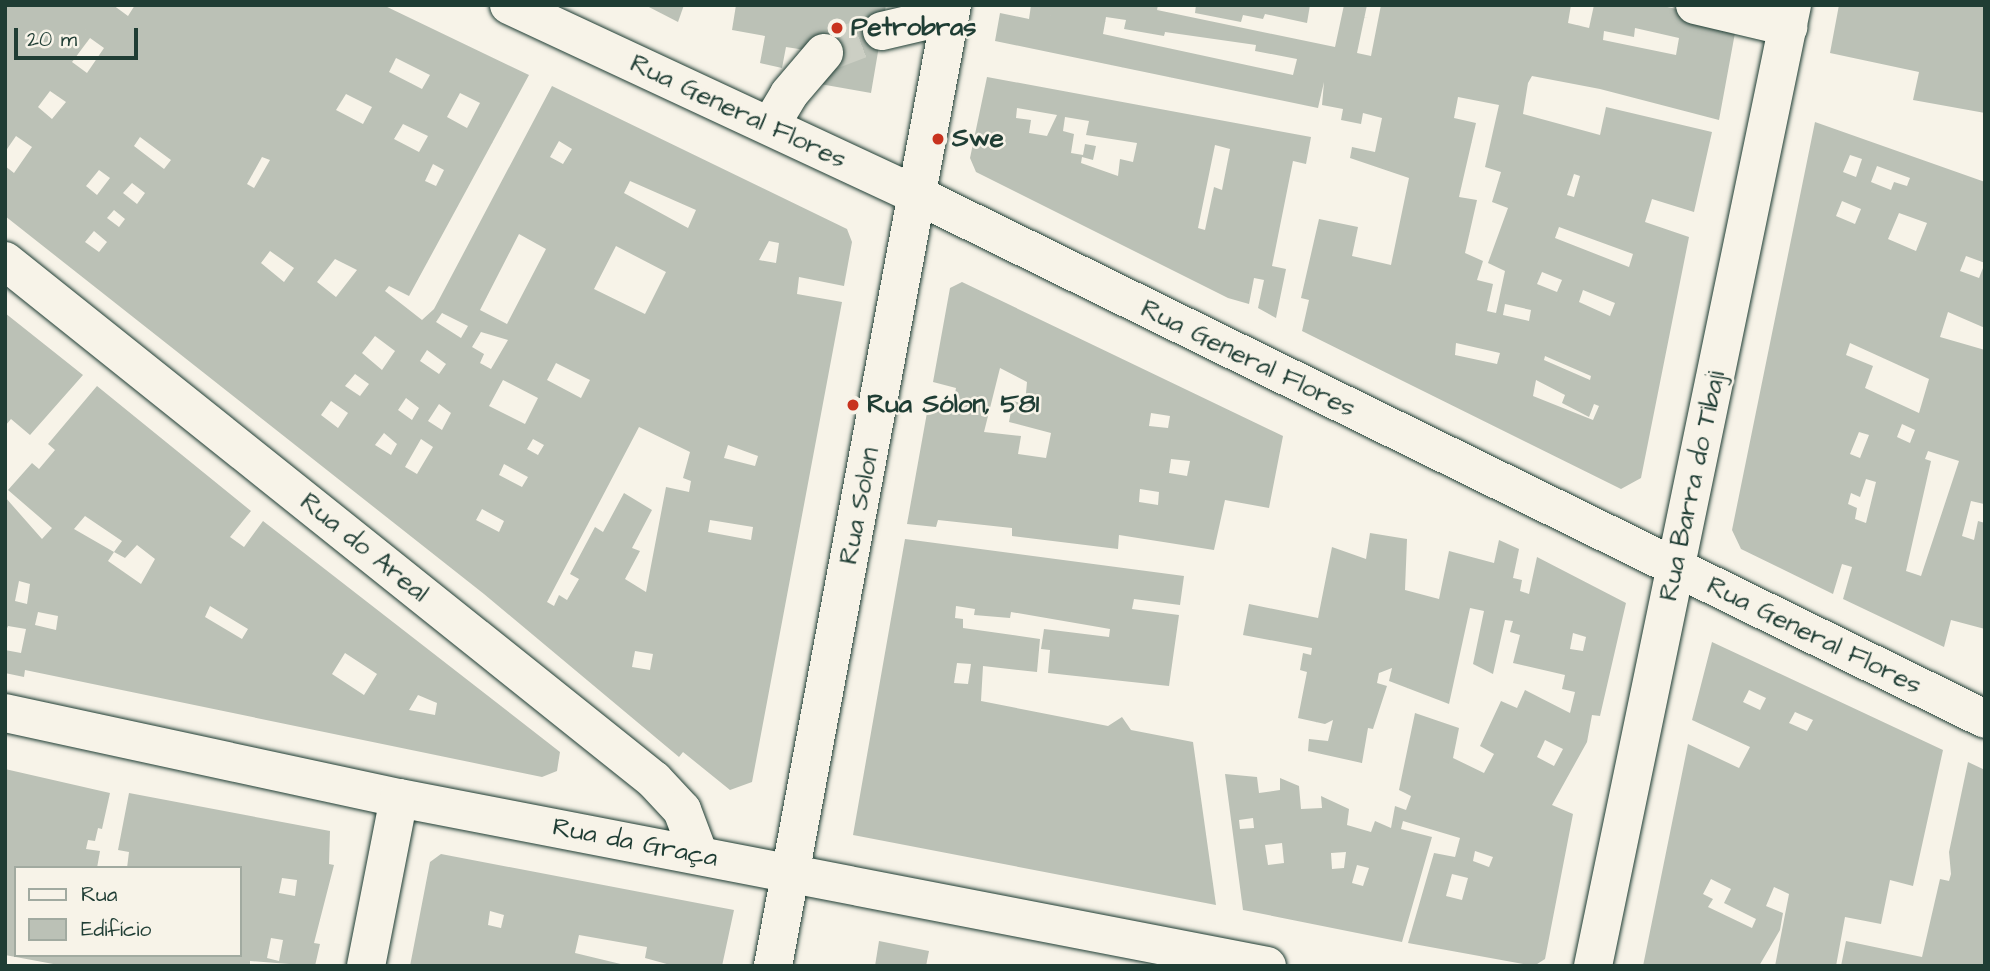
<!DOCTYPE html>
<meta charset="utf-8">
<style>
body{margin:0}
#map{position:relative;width:1990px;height:971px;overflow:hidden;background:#f7f3e8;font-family:"Architects Daughter",sans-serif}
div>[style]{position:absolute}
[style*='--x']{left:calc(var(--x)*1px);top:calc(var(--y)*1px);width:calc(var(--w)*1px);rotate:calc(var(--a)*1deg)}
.building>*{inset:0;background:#bbc1b6}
.minor-tunnel>*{height:38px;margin-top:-19px;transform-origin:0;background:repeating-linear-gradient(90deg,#cccfc4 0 38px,transparent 0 57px)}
.roads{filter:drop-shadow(0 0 2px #1f3d34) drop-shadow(0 0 2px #1f3d34)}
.minor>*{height:38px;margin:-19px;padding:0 19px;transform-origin:19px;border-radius:19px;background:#f7f3e8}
.dots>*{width:19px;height:19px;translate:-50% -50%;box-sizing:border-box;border:4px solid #f7f3e8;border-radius:50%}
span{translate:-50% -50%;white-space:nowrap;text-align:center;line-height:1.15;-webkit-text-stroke:5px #f7f3e8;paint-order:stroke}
.poi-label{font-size:26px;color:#1f3d34;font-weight:700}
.left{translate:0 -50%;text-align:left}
.street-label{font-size:26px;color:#1f3d34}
.frame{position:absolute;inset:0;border:7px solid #1f3d34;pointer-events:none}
.legend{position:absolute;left:14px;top:866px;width:228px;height:91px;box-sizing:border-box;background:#f7f3e8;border:2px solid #a1aaa0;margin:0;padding:9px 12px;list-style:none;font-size:21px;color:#1f3d34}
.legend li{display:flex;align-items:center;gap:14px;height:35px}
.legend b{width:35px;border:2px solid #a1aaa0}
.scale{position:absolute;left:14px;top:28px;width:124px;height:32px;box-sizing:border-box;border:4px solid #1f3d34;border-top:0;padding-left:9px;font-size:21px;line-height:24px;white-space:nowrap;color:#1f3d34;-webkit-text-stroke:5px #f7f3e8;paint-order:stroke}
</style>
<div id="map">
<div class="building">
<div style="clip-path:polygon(evenodd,5px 5px,113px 5px,128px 16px,135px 5px,383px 5px,529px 75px,409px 296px,389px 286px,385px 291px,422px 320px,434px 309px,552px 86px,847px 229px,852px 242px,844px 286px,799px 277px,797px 294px,842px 302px,752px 782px,730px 790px,683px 752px,679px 757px,484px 594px,5px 216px,5px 166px,14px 173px,32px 147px,16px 136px,5px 152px,5px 5px,90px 38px,104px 48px,87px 73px,72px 62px,90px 38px,5px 5px,396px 58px,430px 75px,422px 89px,389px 72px,396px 58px,5px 5px,50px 91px,66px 102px,52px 119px,38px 107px,50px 91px,5px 5px,460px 93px,480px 103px,467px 128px,447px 117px,460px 93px,5px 5px,346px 94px,372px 107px,363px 124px,336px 110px,346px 94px,5px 5px,403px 124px,428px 136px,419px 152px,394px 139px,403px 124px,5px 5px,140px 137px,171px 160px,164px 169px,134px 146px,140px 137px,5px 5px,559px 141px,572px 149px,563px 164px,550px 157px,559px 141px,5px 5px,262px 157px,270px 160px,254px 188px,247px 184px,262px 157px,5px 5px,433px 164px,444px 170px,436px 186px,425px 181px,433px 164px,5px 5px,99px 170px,110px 178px,97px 195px,86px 186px,99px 170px,5px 5px,630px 181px,696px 210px,688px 228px,624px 193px,630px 181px,5px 5px,132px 183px,145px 193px,137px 204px,123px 193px,132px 183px,5px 5px,114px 210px,125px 219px,119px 227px,107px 218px,114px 210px,5px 5px,94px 231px,107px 242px,99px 252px,85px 242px,94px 231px,5px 5px,519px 234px,546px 249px,507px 324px,480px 310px,519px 234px,5px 5px,769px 241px,779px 243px,776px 263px,759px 260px,769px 241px,5px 5px,616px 246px,666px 272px,645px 314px,594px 289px,616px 246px,5px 5px,270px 251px,294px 268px,284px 282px,261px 263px,270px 251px,5px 5px,335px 259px,357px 270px,336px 297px,317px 282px,335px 259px,5px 5px,442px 313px,468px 326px,461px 338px,436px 322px,442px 313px,5px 5px,481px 332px,508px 340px,491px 369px,480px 363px,484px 354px,472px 347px,481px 332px,5px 5px,375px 336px,395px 351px,382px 370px,362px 353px,375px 336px,5px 5px,427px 350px,446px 364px,439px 374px,420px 361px,427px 350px,5px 5px,556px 363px,590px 380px,581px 398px,547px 380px,556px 363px,5px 5px,355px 374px,369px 384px,360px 396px,345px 386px,355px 374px,5px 5px,503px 380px,538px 398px,525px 424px,489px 406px,503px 380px,5px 5px,406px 398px,419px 408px,412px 420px,398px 410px,406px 398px,5px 5px,331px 401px,348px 413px,338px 428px,321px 415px,331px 401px,5px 5px,439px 404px,451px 413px,442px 430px,428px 421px,439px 404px,5px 5px,639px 427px,690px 452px,683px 478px,691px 481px,689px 492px,666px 487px,646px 592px,625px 579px,640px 551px,632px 548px,652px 510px,624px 493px,603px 532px,595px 527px,570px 574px,579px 579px,567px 600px,559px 595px,554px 606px,547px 602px,639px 427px,5px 5px,384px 433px,397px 444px,391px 455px,375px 445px,384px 433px,5px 5px,421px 439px,433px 447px,417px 474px,405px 467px,421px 439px,5px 5px,533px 439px,544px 445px,538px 455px,527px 449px,533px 439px,5px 5px,728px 445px,758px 456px,755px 466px,724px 458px,728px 445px,5px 5px,504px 464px,528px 477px,522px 487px,499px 475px,504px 464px,5px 5px,482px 509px,504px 521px,499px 532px,476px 520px,482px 509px,5px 5px,710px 520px,753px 527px,751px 540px,708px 532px,710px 520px,5px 5px,635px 651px,653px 654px,650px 670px,632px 667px,635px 651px)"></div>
<div style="clip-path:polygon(645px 5px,684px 5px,678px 22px)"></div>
<div style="clip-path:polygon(736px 5px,886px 5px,871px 93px,820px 84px,824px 53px,786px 47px,782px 68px,760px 63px,765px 36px,732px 30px)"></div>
<div style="clip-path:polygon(evenodd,1031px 5px,1158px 5px,1157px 10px,1335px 47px,1344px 5px,1367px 5px,1357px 53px,1371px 56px,1381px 5px,1571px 5px,1568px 23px,1589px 28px,1594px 5px,1658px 5px,1737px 22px,1719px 120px,1600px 89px,1532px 76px,1528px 83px,1523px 114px,1600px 135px,1606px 107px,1712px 132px,1694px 212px,1652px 199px,1645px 222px,1689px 237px,1641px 478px,1621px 489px,1302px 331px,1309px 300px,1301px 298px,1319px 219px,1358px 227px,1352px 256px,1391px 265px,1409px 178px,1350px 158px,1352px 147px,1375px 152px,1382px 118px,1363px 113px,1361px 124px,1341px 120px,1343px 109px,1322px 105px,1324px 82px,1318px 108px,995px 41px,1000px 13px,1029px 19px,1031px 5px,1106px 17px,1126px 20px,1124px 29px,1164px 36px,1165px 32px,1256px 45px,1255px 51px,1297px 59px,1293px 75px,1103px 34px,1106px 17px,1031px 5px,1635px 28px,1679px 38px,1676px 55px,1603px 40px,1604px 31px,1634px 37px,1635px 28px,1031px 5px,1458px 97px,1499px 105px,1485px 167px,1501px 172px,1492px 202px,1508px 208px,1488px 263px,1505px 271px,1496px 313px,1487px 311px,1493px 284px,1477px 280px,1483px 261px,1465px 253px,1477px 200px,1459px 197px,1476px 123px,1454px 118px,1458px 97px,1031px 5px,1574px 174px,1580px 176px,1574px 197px,1567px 195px,1574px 174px,1031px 5px,1559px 227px,1633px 254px,1629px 267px,1555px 238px,1559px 227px,1031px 5px,1542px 272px,1562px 280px,1557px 292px,1537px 284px,1542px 272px,1031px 5px,1583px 290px,1615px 303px,1610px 316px,1579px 302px,1583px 290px,1031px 5px,1505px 304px,1531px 310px,1529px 321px,1503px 315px,1505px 304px,1031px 5px,1456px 343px,1500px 353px,1497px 364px,1455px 355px,1456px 343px,1031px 5px,1545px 356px,1591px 376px,1590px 380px,1544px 360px,1545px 356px,1031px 5px,1536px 380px,1565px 395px,1562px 403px,1589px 417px,1594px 404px,1599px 406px,1593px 420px,1533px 396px,1536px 380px)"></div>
<div style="clip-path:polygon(1196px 5px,1310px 5px,1307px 23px,1265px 14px,1263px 19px,1243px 15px,1241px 22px,1195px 13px)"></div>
<div style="clip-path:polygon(1839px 5px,1985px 5px,1985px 113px,1913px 100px,1919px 72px,1830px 53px)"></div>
<div style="clip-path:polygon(evenodd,987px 77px,1311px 137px,1306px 164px,1293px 161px,1272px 266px,1286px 269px,1276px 318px,1258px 308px,1264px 280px,1254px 278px,1249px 304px,1228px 298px,976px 172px,970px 158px,987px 77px,1017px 108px,1057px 115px,1047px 136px,1029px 133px,1031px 120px,1016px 118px,1017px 108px,987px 77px,1065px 117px,1089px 121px,1086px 135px,1137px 143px,1133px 162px,1120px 159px,1118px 176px,1081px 163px,1082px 157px,1093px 160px,1096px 146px,1085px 144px,1083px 155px,1071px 153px,1074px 134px,1063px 131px,1065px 117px,987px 77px,1215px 145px,1230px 149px,1222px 190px,1214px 187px,1205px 230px,1198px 228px,1215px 145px)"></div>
<div style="clip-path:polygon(evenodd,1815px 122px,1985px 182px,1985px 263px,1966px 256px,1960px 271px,1979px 278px,1985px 263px,1985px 328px,1948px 312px,1940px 337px,1985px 350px,1985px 515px,1984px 504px,1971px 501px,1962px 536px,1974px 540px,1978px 521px,1985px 523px,1985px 629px,1951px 620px,1944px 647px,1843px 599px,1852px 567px,1842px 564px,1833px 594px,1741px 549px,1732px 530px,1815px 122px,1850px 155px,1862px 159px,1856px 177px,1843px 172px,1850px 155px,1815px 122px,1877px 166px,1910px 178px,1907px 186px,1894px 182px,1891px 190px,1871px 182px,1877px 166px,1815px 122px,1842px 201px,1861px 209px,1855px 224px,1836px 216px,1842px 201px,1815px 122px,1899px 213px,1927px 223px,1916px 251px,1888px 239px,1899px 213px,1815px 122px,1850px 343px,1929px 379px,1919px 413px,1865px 388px,1873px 366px,1846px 355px,1850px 343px,1815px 122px,1902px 424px,1915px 430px,1910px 443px,1897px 437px,1902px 424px,1815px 122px,1859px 432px,1869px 435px,1860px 458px,1850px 454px,1859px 432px,1815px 122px,1928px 451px,1959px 461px,1921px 576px,1906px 571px,1931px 461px,1925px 459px,1928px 451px,1815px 122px,1866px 479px,1876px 482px,1866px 523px,1855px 519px,1857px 508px,1848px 504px,1851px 493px,1860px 497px,1866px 479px)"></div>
<div style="clip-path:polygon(evenodd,962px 282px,1283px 436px,1269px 508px,1225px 500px,1214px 550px,1119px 535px,1118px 549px,1012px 536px,1012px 528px,938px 520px,936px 527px,907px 524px,928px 407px,952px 411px,956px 388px,933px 382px,950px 288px,962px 282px,1000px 368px,1027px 382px,1025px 404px,1013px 401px,1009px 422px,1051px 433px,1046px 458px,1018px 454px,1021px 436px,984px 432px,1000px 368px,962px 282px,1151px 413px,1170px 416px,1168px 428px,1149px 426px,1151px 413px,962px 282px,1171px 459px,1190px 461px,1187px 476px,1169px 473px,1171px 459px,962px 282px,1140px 489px,1159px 492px,1158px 505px,1139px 502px,1140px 489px)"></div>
<div style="clip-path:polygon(5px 313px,83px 375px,30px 435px,11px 419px,5px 426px)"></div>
<div style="clip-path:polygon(evenodd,97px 386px,251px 511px,230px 537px,244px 547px,263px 521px,560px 752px,557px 771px,542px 777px,25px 670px,24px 677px,5px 673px,5px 650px,21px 653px,26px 629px,8px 626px,5px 633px,5px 497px,42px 539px,52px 528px,8px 490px,32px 463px,39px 469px,55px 450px,48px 444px,97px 386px,85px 516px,122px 541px,114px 552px,125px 558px,137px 545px,155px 559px,141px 584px,108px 561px,114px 552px,74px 529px,85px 516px,97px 386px,19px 581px,30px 584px,27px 604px,15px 601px,19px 581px,97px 386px,210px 606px,248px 629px,242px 639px,205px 617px,210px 606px,97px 386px,38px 612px,58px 616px,56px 630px,35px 625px,38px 612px,97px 386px,345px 653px,377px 674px,364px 695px,332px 674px,345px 653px,97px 386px,418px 695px,437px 703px,435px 715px,409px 710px,418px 695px)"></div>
<div style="clip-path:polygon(evenodd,1370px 533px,1407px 539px,1405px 590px,1439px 599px,1449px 551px,1494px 563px,1499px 540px,1519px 549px,1513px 578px,1522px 580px,1520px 591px,1529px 594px,1537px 557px,1626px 603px,1600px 716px,1592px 715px,1587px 742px,1552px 805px,1573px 814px,1545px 959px,1534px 966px,1408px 943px,1434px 853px,1455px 857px,1460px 838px,1403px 821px,1401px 829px,1432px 837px,1402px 942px,1243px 910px,1225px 774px,1257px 777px,1259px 793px,1280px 790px,1280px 778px,1299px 786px,1301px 809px,1322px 808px,1321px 796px,1349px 809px,1347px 825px,1371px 832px,1375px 821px,1391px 828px,1395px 806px,1406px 810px,1411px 796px,1399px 790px,1415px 713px,1459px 728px,1453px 758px,1484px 773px,1494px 754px,1480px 746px,1501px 701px,1517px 708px,1525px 690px,1570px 713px,1575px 692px,1562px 689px,1565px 675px,1513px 663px,1520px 635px,1510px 632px,1513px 621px,1505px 620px,1493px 674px,1473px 664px,1484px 611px,1470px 608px,1449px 704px,1389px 681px,1392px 668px,1379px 673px,1377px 683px,1387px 686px,1373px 729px,1368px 728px,1362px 763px,1308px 751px,1309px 739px,1328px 741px,1333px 720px,1325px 724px,1298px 718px,1307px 672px,1300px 670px,1303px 653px,1311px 655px,1312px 648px,1243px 635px,1249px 604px,1318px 618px,1332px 547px,1366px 559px,1370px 533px,1573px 633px,1586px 637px,1583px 651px,1570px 649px,1573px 633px,1370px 533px,1545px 740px,1563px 749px,1554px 766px,1537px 757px,1545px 740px,1370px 533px,1253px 818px,1254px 828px,1240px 829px,1239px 820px,1253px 818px,1370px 533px,1282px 843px,1284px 863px,1268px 865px,1265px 845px,1282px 843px,1370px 533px,1475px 851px,1493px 857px,1489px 867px,1473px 861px,1475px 851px,1370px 533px,1346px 852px,1344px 868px,1332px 869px,1331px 853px,1346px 852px,1370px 533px,1357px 865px,1369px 868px,1363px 886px,1352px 883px,1357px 865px,1370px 533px,1452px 874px,1468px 878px,1462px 900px,1446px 896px,1452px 874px)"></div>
<div style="clip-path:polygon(evenodd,905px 539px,1184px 576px,1180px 605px,1134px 599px,1132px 609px,1179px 615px,1169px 686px,1048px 673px,1050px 650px,1041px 649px,1044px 629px,1109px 637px,1110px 629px,1011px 612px,1010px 618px,974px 615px,975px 609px,956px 606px,955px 618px,963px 619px,963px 628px,1040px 639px,1037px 672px,983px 666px,981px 701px,1108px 726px,1122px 717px,1131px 730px,1193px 742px,1216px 905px,853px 835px,905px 539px,957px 663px,971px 664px,968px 684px,954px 683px,957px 663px)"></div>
<div style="clip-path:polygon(evenodd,1712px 642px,1943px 750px,1913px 886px,1890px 880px,1881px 924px,1845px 917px,1836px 966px,1775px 966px,1789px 894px,1774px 887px,1766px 906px,1783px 913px,1780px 930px,1759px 966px,1643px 966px,1688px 744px,1739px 768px,1750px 747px,1692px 720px,1712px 642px,1749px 690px,1766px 698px,1760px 710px,1743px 702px,1749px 690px,1712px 642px,1795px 712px,1813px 720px,1807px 731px,1789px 723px,1795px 712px,1712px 642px,1711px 879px,1731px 889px,1724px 903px,1756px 919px,1752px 928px,1708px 907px,1713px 899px,1703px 894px,1711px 879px)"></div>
<div style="clip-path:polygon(1968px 762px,1985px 770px,1985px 966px,1841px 966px,1846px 941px,1922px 957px,1940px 879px,1949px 881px,1951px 874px,1949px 852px)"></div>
<div style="clip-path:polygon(evenodd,5px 769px,110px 793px,102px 829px,98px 828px,95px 841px,88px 840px,86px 849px,100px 851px,97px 868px,16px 868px,16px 955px,240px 955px,240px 868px,127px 868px,129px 852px,118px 850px,129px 793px,330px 831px,329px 864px,334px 865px,314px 943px,320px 944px,315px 966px,250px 961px,250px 966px,64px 966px,5px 955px,5px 769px,282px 878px,297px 880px,295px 896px,279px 893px,282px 878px,5px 769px,271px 938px,283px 940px,279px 961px,267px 958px,271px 938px)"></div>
<div style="clip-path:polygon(evenodd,441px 854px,734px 910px,722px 966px,674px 966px,645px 958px,647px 947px,579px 935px,575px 953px,629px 966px,410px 966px,430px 862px,441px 854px,490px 911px,504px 915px,501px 928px,488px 925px,490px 911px)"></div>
<div style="clip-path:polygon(879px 941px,929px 951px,926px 966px,875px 966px)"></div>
</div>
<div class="minor-tunnel">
<div style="--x:824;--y:53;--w:62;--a:-20.8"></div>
</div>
<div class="roads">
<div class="minor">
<div style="--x:509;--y:5;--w:452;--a:25"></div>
<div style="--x:919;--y:196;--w:1187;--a:26.13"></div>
<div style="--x:1695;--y:5;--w:96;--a:13.3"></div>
<div style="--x:882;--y:31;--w:70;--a:-13.2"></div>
<div style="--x:770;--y:126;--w:37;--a:-59"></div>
<div style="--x:789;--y:94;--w:54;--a:-49.5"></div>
<div style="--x:5;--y:261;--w:831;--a:38.65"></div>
<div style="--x:654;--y:780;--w:41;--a:47"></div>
<div style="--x:682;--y:810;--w:48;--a:69.3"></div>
<div style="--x:5;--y:713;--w:403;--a:12.2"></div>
<div style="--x:399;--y:798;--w:884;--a:10.95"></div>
<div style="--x:366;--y:966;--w:171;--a:-78.9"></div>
<div style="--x:773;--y:966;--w:978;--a:-79.45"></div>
<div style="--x:1593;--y:966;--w:981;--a:-78.3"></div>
</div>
</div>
<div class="dots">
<div style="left:837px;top:28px;background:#c8321e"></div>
<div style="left:938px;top:139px;background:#c8321e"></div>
<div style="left:853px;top:405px;background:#c8321e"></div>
</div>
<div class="poi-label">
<span class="left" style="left:851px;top:28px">Petrobras</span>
<span class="left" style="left:952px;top:139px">Swe</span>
<span class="left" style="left:867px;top:405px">Rua Sólon, 581</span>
</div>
<div class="street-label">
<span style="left:738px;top:112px;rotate:25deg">Rua General Flores</span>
<span style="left:1248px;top:359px;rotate:26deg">Rua General Flores</span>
<span style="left:1693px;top:486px;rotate:-78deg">Rua Barra do Tibaji</span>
<span style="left:860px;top:506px;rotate:-79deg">Rua Solon</span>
<span style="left:364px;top:548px;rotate:39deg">Rua do Areal</span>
<span style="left:1814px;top:636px;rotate:26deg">Rua General Flores</span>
<span style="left:635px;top:843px;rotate:11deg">Rua da Graça</span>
</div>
<div class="frame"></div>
<ul class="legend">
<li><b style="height:9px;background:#f7f3e8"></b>Rua</li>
<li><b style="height:19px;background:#bbc1b6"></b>Edifício</li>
</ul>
<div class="scale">20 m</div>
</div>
